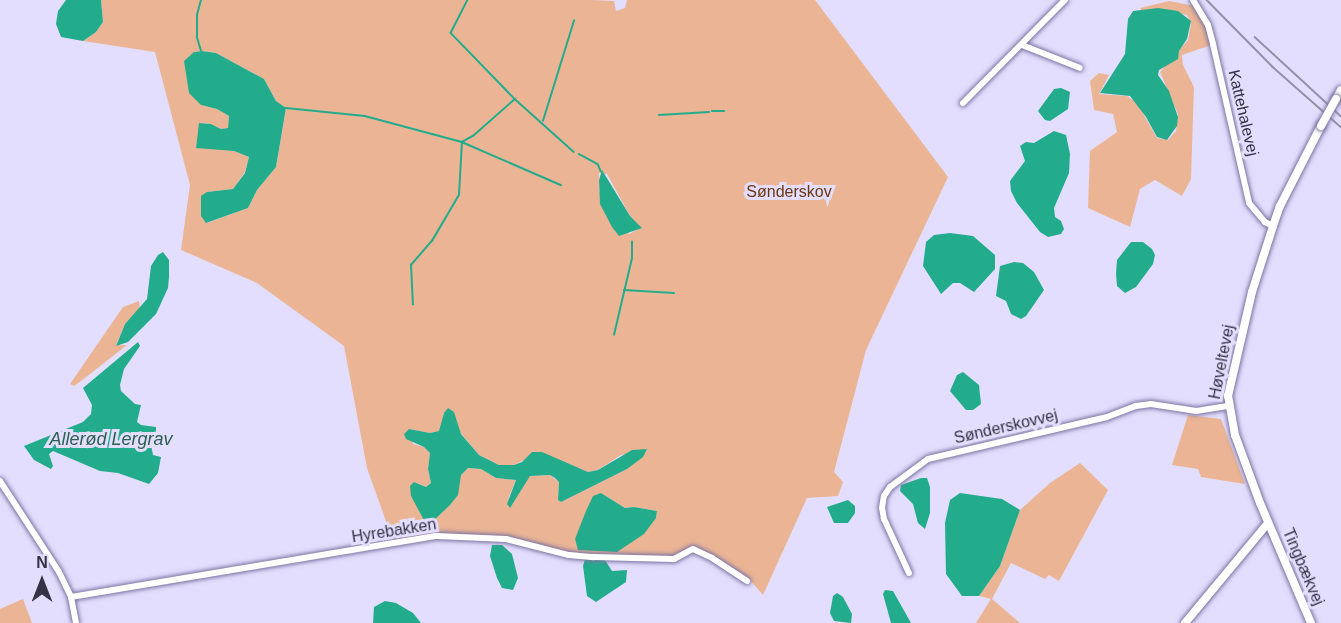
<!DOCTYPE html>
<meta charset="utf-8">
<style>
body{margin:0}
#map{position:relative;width:1341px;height:623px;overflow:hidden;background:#e3defd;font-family:Helvetica,sans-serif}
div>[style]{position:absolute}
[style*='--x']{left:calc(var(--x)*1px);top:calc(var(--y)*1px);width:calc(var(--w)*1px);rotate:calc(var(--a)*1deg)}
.green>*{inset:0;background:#ebb595}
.water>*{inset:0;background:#22ac8c}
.stream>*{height:1.5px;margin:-0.75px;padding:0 0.75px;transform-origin:0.75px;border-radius:0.75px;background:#22ac8c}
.roads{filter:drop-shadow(0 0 2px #7d74a3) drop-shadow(0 0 2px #7d74a3)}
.minor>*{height:6px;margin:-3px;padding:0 3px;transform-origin:3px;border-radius:3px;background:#fff}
.tertiary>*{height:8px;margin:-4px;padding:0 4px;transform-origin:4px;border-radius:4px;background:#fff}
.tram>*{height:1.5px;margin:-0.75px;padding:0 0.75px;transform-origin:0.75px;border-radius:0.75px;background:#9590aa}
.bridges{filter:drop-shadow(0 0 2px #7d74a3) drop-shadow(0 0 2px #7d74a3)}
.tertiary-bridge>*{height:8px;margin:-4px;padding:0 4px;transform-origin:4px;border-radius:4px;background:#fff}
span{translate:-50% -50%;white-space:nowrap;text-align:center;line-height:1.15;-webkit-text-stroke:6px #e3defd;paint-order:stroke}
.street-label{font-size:16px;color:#363246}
.park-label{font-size:16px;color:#6b360e}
.water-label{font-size:18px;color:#2d6051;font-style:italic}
.north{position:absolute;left:12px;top:551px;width:60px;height:60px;-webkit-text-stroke:4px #e3defd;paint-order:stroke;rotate:0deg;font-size:16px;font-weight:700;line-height:24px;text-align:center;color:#363246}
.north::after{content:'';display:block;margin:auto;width:21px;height:27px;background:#363246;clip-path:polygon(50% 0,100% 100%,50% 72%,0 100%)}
</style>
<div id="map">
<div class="green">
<div style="clip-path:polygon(evenodd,101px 0,591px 0,614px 1px,616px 11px,625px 8px,627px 0,815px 0,948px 177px,866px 350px,834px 472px,843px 482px,838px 496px,807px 498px,763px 595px,749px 579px,692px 547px,672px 558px,562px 552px,491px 535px,436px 535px,393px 541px,367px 468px,344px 346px,257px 283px,181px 250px,190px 185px,155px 52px,83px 41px,96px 32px,103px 22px,101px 0,202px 51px,216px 53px,264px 79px,276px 101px,286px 109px,276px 167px,257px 190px,248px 208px,207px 223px,207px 192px,233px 189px,245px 172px,249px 157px,234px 151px,196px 147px,200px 123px,211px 124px,221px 129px,228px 128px,229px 116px,217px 109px,201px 105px,194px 52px,202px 51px,101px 0,599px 173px,607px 174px,630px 216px,641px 228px,629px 234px,599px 191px,599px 173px,101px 0,444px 413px,479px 455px,499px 465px,514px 465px,524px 460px,562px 461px,588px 472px,598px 470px,621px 455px,629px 454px,627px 469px,561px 502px,558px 500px,559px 482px,550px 475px,530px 476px,508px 499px,516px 480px,496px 478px,481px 469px,468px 468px,461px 475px,457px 488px,440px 514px,430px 523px,411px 496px,414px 482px,426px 487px,431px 483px,428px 469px,430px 453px,424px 447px,413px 444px,409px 429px,430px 433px,440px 431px,444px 413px,101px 0,601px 493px,625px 508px,634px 507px,657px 511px,656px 518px,575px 539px,601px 493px)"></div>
<div style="clip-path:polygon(1169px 1px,1200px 7px,1211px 45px,1182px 55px,1183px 65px,1194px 87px,1191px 179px,1182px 196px,1155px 180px,1140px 189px,1130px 227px,1088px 208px,1090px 151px,1117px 132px,1113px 114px,1094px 110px,1090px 81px,1099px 73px,1109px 75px,1099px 94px,1127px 96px,1137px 103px,1157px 138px,1168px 140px,1176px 131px,1178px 114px,1160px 72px,1188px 40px,1191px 24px,1187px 15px,1158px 9px,1144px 14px,1140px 8px)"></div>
<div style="clip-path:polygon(139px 301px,140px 309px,125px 324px,116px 345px,127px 345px,85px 378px,74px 386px,70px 384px,123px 307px)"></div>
<div style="clip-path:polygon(1188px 415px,1221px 419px,1245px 484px,1201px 477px,1198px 469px,1172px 465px)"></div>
<div style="clip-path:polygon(1080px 463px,1108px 490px,1059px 581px,1049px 575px,1045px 579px,1011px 563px,992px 599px,1020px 623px,976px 623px,991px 599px,979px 596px,1000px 566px,1020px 510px,1050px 483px)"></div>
<div style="clip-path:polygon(23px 599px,32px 623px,0 623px,0 609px)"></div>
</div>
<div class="water">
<div style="clip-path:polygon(66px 0,101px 0,103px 22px,96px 32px,83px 41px,61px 37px,56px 24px,58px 11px)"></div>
<div style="clip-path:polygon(1158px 8px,1178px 11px,1191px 21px,1187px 39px,1179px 51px,1178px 59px,1159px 70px,1158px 75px,1169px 91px,1178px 117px,1177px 126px,1167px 140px,1157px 137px,1146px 117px,1130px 96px,1100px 93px,1125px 54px,1128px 19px,1133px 11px)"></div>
<div style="clip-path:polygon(202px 51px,216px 53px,264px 79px,276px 101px,286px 108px,276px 167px,257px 190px,248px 208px,206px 223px,201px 216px,201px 196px,207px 192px,233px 189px,245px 173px,249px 157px,234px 151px,196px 148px,199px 123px,211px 124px,221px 129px,228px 128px,229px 116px,217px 109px,201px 105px,189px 93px,184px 61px,194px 52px)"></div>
<div style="clip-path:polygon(1061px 88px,1070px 92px,1068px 109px,1050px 121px,1045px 120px,1038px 111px,1054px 89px)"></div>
<div style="clip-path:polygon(1054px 131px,1066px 135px,1070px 154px,1069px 173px,1054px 208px,1055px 217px,1061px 221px,1064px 229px,1061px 234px,1048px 237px,1040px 232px,1017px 203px,1011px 191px,1010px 181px,1025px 161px,1020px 146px,1026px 142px,1034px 143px)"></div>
<div style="clip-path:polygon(602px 170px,630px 216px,642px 228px,619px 236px,612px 227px,600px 204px,599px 180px)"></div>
<div style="clip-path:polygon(950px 233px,973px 236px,995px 255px,995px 269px,974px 292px,960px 283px,953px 283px,941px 294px,923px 266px,926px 242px,934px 235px)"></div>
<div style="clip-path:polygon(1131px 242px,1143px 242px,1152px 249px,1155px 255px,1153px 264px,1136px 287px,1125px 293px,1117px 286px,1116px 274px,1117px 260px)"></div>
<div style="clip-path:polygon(163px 252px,169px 260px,169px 277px,168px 288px,156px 314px,128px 342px,116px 346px,125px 324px,147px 299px,151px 266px,158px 255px)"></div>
<div style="clip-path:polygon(1014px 262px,1023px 263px,1034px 272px,1044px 290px,1026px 316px,1021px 319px,1011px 314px,1006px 301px,996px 296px,1000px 266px)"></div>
<div style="clip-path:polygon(138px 342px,140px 346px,124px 369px,120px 385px,121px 391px,135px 404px,141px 405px,137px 422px,141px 425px,156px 427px,156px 441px,151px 445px,153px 455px,161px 457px,158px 473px,149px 484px,118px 473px,100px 471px,53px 451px,49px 454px,53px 466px,51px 469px,34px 460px,24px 446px,83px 422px,91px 414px,92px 405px,83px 388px)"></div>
<div style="clip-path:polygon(963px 372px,979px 385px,981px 404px,973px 410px,966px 410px,950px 391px,957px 375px)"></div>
<div style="clip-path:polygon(448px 408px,454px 412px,461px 434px,479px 455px,499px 465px,514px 465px,522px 462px,532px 452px,542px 452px,588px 472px,598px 470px,632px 450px,647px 449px,643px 457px,627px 469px,561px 502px,558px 500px,559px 482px,555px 478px,550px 475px,530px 476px,510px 508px,507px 504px,516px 480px,496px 478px,481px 469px,468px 468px,461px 475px,458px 495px,450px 505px,431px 523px,426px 524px,411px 496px,410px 486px,414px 482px,426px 487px,431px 483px,428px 469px,430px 453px,424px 447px,406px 439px,404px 434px,409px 429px,430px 433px,439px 431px,444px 413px)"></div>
<div style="clip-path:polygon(921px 478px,927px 478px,930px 487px,930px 513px,925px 529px,918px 523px,913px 504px,900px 491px,901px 485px)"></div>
<div style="clip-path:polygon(601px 493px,625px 508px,634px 507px,657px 511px,656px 518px,644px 534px,617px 552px,578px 550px,575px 539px,586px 511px,593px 496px)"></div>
<div style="clip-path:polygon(960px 493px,1002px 499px,1020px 510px,1000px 566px,979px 596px,962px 596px,946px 574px,945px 523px,950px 500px)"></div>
<div style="clip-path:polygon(848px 500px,855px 506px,855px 513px,848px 523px,834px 523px,827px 507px)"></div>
<div style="clip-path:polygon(492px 545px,502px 545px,512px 554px,518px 578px,513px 590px,502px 588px,497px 578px,490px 556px)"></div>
<div style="clip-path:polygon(585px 559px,605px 560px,612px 571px,627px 570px,626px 582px,596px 602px,587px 596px,583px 566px)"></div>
<div style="clip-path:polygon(885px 590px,893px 591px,911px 623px,891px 623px,883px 594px)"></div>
<div style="clip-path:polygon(837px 593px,843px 597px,852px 614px,851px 623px,834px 621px,830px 613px,833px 596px)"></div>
<div style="clip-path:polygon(385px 601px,396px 603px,413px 613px,421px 623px,373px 623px,374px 607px)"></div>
</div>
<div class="stream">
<div style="--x:468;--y:0;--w:37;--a:117"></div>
<div style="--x:451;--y:33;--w:91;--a:45.9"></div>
<div style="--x:201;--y:51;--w:14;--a:-107"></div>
<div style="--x:197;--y:38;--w:23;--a:-90"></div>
<div style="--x:197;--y:15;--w:16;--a:-75"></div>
<div style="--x:286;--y:108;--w:79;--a:5.8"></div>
<div style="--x:365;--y:116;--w:100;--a:15"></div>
<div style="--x:462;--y:142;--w:108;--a:23.5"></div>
<div style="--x:712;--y:111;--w:12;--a:0"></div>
<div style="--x:659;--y:115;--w:50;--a:-3.4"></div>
<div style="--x:543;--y:121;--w:105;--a:-72.8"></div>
<div style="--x:579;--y:154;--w:21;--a:28"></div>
<div style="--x:598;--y:164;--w:8;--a:67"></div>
<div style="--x:624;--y:290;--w:50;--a:3.4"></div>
<div style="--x:413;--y:305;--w:40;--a:-92.9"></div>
<div style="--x:411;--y:265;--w:32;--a:-49"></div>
<div style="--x:432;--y:241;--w:53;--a:-59.6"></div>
<div style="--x:459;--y:195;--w:53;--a:-86.8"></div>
<div style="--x:462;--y:142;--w:13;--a:-29"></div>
<div style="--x:473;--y:136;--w:56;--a:-41.4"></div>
<div style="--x:515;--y:99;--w:79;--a:41.9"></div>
<div style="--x:614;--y:335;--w:79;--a:-76.8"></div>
<div style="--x:632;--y:258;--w:16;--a:-90"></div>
</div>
<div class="roads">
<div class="minor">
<div style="--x:1193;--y:0;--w:29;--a:59"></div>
<div style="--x:1208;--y:25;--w:20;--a:75"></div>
<div style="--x:1213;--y:44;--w:163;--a:77.2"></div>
<div style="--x:1249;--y:203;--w:25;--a:50"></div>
<div style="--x:1265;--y:222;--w:9;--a:27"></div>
<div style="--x:1022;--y:45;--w:62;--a:21.6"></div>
<div style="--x:963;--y:103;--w:145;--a:-45.3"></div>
<div style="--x:0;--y:481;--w:108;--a:57"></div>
<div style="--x:59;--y:572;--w:28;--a:64"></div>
<div style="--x:71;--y:597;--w:26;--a:79"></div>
<div style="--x:909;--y:573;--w:60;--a:-114.8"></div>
<div style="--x:884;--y:519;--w:11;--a:-100"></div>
<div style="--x:882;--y:508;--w:12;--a:-81"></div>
<div style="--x:884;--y:496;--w:11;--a:-56"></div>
<div style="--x:890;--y:487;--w:47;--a:-36.4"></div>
<div style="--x:928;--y:459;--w:184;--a:-13.2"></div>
<div style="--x:1107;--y:417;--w:31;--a:-21"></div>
<div style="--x:1136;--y:406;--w:15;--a:-8"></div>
<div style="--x:1151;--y:404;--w:46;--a:8.8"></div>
<div style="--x:1196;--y:411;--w:32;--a:-9"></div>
<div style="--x:71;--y:597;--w:371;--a:-9.5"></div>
<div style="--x:437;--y:536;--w:69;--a:2.5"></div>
<div style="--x:506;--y:539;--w:65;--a:14.3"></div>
<div style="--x:569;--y:555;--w:25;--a:5"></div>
<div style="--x:594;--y:557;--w:80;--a:1.4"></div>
<div style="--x:674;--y:559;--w:21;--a:-28"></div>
<div style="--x:693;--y:549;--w:21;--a:25"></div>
<div style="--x:712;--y:558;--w:42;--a:33.3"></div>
</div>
<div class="tertiary">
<div style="--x:1336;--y:99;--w:10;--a:-61"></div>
<div style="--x:1185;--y:623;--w:130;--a:-50.3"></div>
<div style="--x:1311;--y:623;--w:130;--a:-113"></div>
<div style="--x:1260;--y:503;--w:72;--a:-110.2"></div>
<div style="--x:1235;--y:435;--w:40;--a:-100"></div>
<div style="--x:1228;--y:396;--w:107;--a:-77"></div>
<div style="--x:1252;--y:292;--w:69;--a:-72.3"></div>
<div style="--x:1273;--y:226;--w:21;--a:-71"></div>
<div style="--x:1280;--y:206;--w:90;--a:-62.9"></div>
</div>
</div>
<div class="tram">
<div style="--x:1207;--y:0;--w:94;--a:45.4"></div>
<div style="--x:1273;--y:67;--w:91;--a:41.4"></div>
<div style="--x:1255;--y:37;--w:117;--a:42.6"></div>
</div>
<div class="bridges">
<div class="tertiary-bridge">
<div style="--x:1321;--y:126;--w:31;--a:-61"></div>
</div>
</div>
<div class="street-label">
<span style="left:1243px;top:113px;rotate:77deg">Kattehalevej</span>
<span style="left:1222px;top:362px;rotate:-79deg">Høveltevej</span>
<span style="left:1006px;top:427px;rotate:-13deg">Sønderskovvej</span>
<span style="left:394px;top:531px;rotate:-9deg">Hyrebakken</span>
<span style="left:1303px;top:567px;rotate:67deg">Tingbækvej</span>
</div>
<div class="park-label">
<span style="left:789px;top:192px">Sønderskov</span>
</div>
<div class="water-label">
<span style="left:111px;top:439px">Allerød Lergrav</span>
</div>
<div class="north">N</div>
</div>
